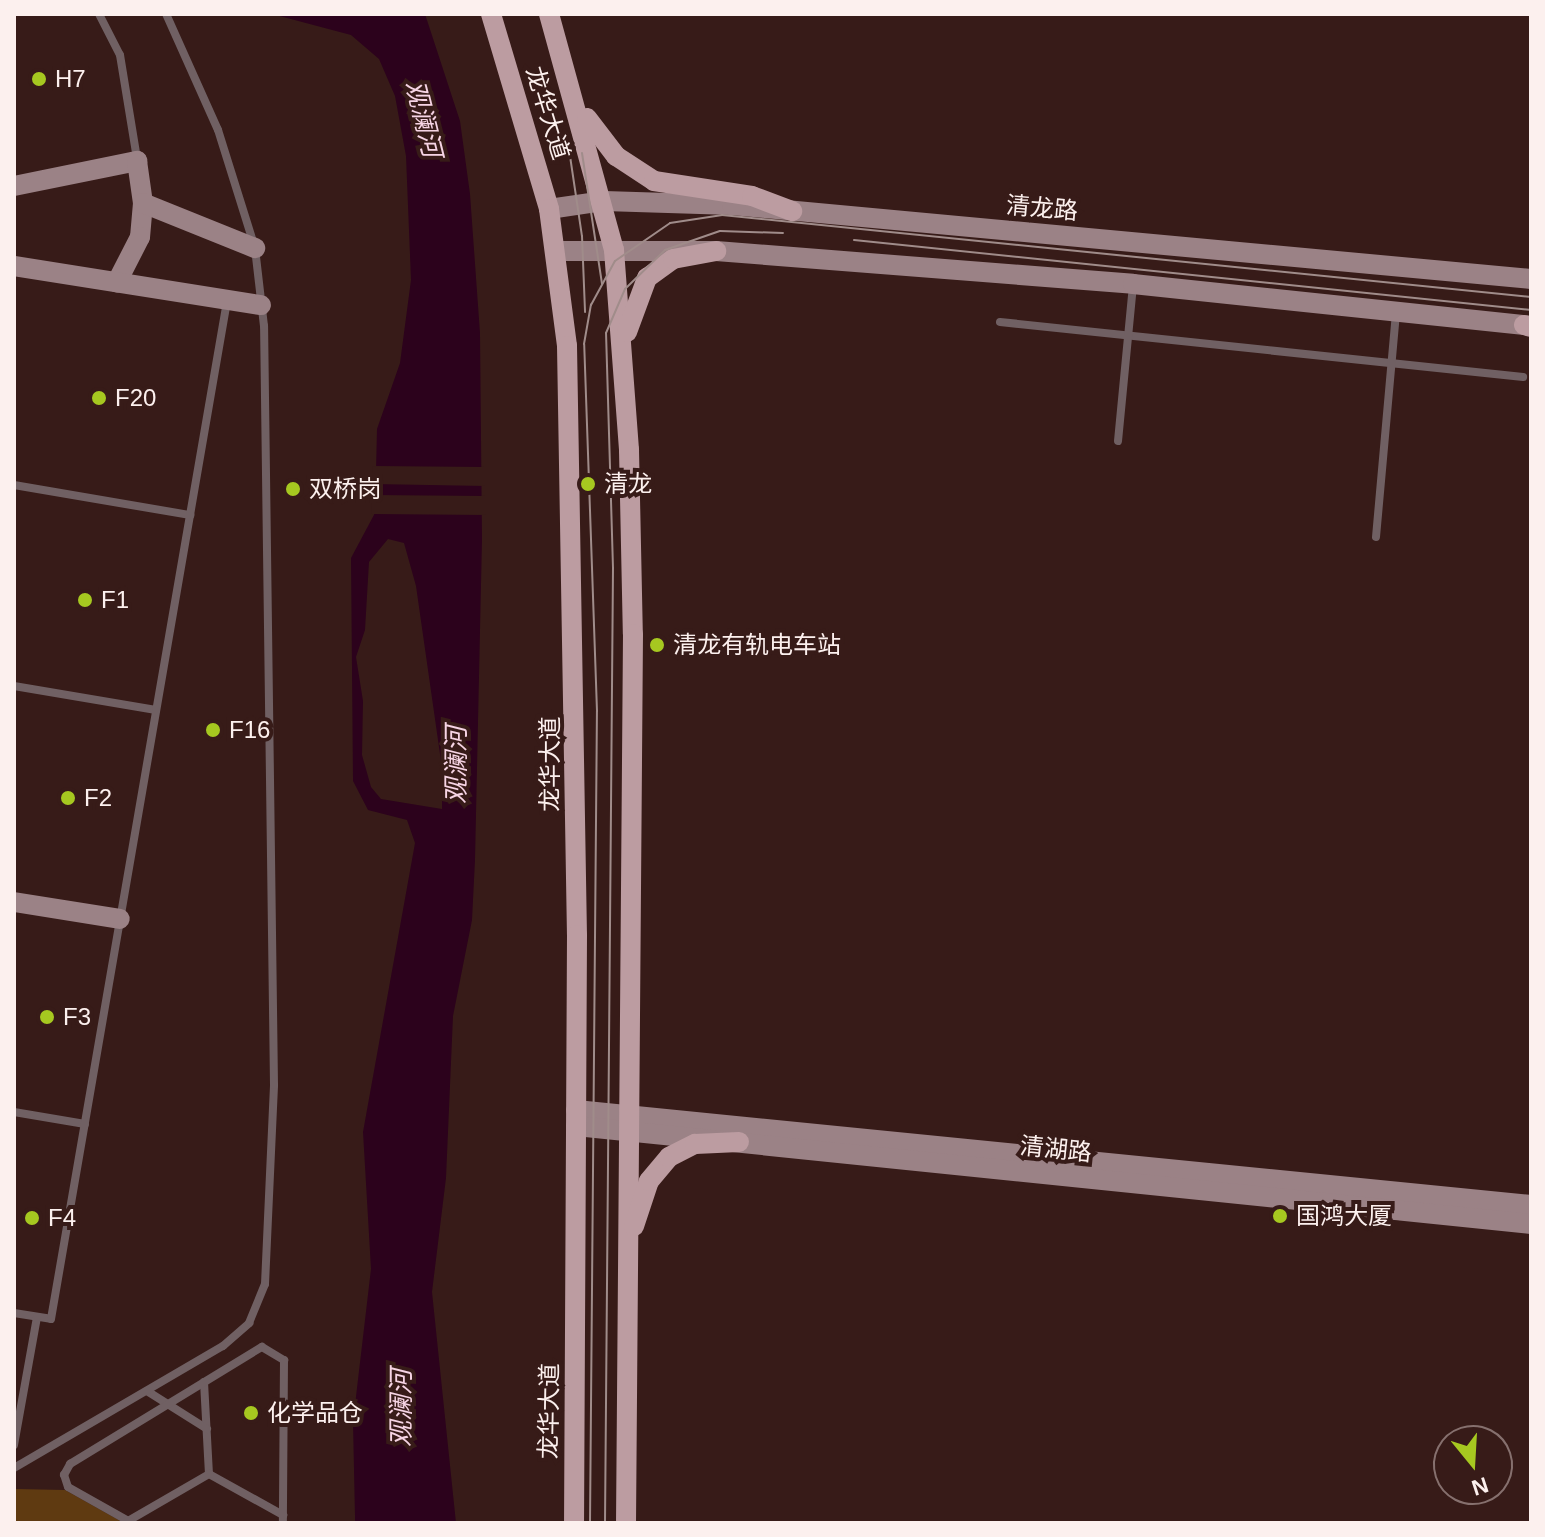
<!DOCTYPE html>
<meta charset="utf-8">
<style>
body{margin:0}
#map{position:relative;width:1545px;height:1537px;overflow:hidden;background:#371b18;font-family:Helvetica,"Noto Sans SC",sans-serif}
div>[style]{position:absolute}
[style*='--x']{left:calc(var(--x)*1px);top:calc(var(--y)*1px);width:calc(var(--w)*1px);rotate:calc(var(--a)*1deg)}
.green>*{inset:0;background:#5f3a11}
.water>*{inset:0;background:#2c021c}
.pier>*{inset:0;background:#371b18}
.lane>*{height:8px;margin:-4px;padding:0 4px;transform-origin:4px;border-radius:4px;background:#706063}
.secondary>*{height:20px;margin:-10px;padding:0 10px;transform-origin:10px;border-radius:10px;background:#9b8286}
.primary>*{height:20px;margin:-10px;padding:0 10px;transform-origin:10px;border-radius:10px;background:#bc9ca1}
.tram>*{height:2px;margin:-1px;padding:0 1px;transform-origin:1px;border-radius:1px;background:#a08c8a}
.dots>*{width:22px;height:22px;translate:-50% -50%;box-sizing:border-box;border:4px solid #371b18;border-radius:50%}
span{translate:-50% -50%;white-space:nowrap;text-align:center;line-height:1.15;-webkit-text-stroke:8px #371b18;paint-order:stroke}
.poi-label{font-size:24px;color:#fcf0ee}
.left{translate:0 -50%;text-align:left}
.street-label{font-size:24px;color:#fcf0ee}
.water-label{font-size:26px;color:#f6d4e4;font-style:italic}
.frame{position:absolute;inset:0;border:16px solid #fcf0ee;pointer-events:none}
.north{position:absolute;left:1433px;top:1425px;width:80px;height:80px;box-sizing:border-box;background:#371b18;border:2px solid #86706e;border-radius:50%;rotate:162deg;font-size:22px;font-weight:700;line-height:32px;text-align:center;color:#fcf0ee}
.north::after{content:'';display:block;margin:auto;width:28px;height:36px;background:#a6c820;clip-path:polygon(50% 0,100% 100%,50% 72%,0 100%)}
</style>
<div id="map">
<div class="green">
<div style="clip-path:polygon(14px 1489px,65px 1490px,124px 1523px,14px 1523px)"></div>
</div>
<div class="water">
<div style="clip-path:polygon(evenodd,272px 14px,425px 14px,460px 121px,470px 194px,480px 333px,482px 539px,475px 860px,472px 920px,453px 1016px,446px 1178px,432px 1292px,456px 1523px,355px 1523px,355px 1517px,353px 1422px,371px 1269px,363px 1132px,415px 843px,407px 820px,368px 810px,353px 781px,351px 558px,375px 513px,377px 429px,400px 363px,411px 280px,406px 156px,395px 96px,379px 59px,351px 35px,272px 14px,388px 539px,404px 543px,416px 586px,442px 768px,442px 809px,381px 799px,371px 787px,362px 755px,363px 701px,356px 657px,365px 630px,369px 562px,388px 539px)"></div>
</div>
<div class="pier">
<div style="clip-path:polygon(373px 466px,485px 467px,485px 486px,372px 484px)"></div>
<div style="clip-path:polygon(372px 495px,486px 496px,486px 515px,371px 514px)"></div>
</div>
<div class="lane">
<div style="--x:99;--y:14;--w:46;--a:62.9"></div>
<div style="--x:120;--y:55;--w:105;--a:80.7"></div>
<div style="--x:1000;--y:322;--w:526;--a:6"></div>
<div style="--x:1118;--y:441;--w:157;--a:-84.5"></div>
<div style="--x:14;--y:485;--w:179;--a:9.7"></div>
<div style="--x:1376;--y:537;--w:226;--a:-84.9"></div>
<div style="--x:14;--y:686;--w:144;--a:9.6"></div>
<div style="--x:14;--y:1112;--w:72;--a:9.6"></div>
<div style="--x:14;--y:1313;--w:37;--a:9"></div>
<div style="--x:51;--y:1319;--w:1033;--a:-80.19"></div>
<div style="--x:204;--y:1382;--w:92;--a:86.9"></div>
<div style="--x:147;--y:1391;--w:71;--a:32.3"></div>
<div style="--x:14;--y:1445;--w:130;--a:-79.8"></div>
<div style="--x:14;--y:1468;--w:242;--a:-30.3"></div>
<div style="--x:223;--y:1346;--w:35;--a:-41"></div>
<div style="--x:249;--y:1323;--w:42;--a:-67.7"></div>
<div style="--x:265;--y:1284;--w:199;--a:-87.4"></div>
<div style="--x:274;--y:1085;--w:759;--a:-90.75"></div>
<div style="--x:264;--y:326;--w:79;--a:-96.6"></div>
<div style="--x:255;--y:248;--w:124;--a:-107.4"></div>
<div style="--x:218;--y:130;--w:127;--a:-114.1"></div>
<div style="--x:209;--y:1474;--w:85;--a:29"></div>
<div style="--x:128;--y:1521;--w:94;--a:-30.1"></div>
<div style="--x:132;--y:1523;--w:73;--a:-150.6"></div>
<div style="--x:68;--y:1487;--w:13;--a:-108"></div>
<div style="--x:64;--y:1475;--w:13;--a:-61"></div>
<div style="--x:70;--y:1464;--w:225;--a:-31.4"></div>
<div style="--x:262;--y:1347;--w:26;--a:31"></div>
<div style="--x:284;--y:1360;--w:163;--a:90.4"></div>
</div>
<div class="secondary">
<div style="--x:14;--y:186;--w:126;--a:-11.5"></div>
<div style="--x:137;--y:161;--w:42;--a:81.9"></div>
<div style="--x:143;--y:203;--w:34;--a:95"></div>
<div style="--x:140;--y:237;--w:51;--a:117.1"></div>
<div style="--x:143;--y:203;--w:121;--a:21.9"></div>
<div style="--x:549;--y:209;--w:56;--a:-8.3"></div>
<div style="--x:604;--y:201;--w:128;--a:1.8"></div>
<div style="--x:732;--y:205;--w:802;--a:5.29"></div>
<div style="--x:557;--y:251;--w:159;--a:0"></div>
<div style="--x:716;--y:251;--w:418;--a:4.5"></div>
<div style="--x:1133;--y:284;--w:400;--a:6"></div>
<div style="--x:14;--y:266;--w:250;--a:9"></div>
<div style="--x:14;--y:902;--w:107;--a:9.1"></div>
<div style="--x:576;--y:1110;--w:960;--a:5.68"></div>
<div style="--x:576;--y:1126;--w:960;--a:5.86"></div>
</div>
<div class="primary">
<div style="--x:491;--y:14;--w:203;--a:73.4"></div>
<div style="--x:549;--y:209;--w:138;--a:82.5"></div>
<div style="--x:567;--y:346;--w:589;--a:89.03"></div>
<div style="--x:577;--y:935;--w:588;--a:90.29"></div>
<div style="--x:549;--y:14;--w:245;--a:74.6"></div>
<div style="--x:614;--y:250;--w:201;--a:85.7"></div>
<div style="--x:629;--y:450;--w:184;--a:88.8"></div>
<div style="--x:633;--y:634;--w:889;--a:90.45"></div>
<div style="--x:587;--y:118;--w:48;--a:52.7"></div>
<div style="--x:616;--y:156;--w:45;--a:33.3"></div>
<div style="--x:654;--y:181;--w:99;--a:8.7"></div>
<div style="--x:752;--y:196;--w:43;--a:20.6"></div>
<div style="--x:1524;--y:325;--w:7;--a:16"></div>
<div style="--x:627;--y:332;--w:58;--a:-69.7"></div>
<div style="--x:647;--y:278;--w:32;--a:-36"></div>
<div style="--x:673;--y:259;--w:44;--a:-10.5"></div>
<div style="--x:634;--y:1226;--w:47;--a:-71.6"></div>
<div style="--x:649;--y:1181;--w:31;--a:-50"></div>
<div style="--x:669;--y:1157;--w:29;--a:-27"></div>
<div style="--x:695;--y:1144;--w:44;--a:-2.6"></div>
</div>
<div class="tram">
<div style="--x:582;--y:153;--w:132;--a:81.3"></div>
<div style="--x:570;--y:156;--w:81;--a:81.5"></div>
<div style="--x:582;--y:236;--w:76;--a:87.7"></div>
<div style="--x:854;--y:240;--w:681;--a:5.9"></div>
<div style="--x:590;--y:1523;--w:812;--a:-89.51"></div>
<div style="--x:597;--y:711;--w:367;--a:-92"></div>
<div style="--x:584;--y:344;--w:40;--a:-80"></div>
<div style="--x:591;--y:305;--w:50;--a:-61.4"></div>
<div style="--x:615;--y:261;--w:67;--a:-34.6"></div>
<div style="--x:670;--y:223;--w:53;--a:-8.7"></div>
<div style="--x:722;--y:215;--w:813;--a:5.79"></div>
<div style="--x:605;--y:1523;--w:955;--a:-89.52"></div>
<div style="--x:613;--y:568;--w:235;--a:-91.7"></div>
<div style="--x:606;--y:333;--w:48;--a:-66.6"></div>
<div style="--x:625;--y:289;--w:56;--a:-44.3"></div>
<div style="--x:665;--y:250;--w:58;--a:-19.1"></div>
<div style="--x:720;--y:231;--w:63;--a:1.8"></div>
</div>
<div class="dots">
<div style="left:39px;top:79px;background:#a6c820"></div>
<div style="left:99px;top:398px;background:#a6c820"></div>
<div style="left:588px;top:484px;background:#a6c820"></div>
<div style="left:293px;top:489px;background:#a6c820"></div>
<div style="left:85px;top:600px;background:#a6c820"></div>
<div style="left:657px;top:645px;background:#a6c820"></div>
<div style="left:213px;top:730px;background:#a6c820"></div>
<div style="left:68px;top:798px;background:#a6c820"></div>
<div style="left:47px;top:1017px;background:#a6c820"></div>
<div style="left:1280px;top:1216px;background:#a6c820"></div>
<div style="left:32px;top:1218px;background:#a6c820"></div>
<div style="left:251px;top:1413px;background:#a6c820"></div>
</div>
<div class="poi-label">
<span class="left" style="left:55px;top:79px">H7</span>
<span class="left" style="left:115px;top:398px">F20</span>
<span class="left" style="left:604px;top:484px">清龙</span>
<span class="left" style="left:309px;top:489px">双桥岗</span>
<span class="left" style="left:101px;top:600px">F1</span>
<span class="left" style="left:673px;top:645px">清龙有轨电车站</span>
<span class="left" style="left:229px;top:730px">F16</span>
<span class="left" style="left:84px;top:798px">F2</span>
<span class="left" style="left:63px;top:1017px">F3</span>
<span class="left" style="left:1296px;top:1216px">国鸿大厦</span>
<span class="left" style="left:48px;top:1218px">F4</span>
<span class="left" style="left:267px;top:1413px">化学品仓</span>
</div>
<div class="street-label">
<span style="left:548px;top:113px;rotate:73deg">龙华大道</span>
<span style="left:1042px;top:208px;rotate:5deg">清龙路</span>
<span style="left:550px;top:764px;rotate:-90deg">龙华大道</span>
<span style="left:1056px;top:1149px;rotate:6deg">清湖路</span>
<span style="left:549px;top:1411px;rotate:-89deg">龙华大道</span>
</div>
<div class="water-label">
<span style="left:423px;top:119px;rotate:76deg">观澜河</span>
<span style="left:457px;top:765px;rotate:-90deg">观澜河</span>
<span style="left:402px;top:1408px;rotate:-90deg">观澜河</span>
</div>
<div class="frame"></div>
<div class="north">N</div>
</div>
